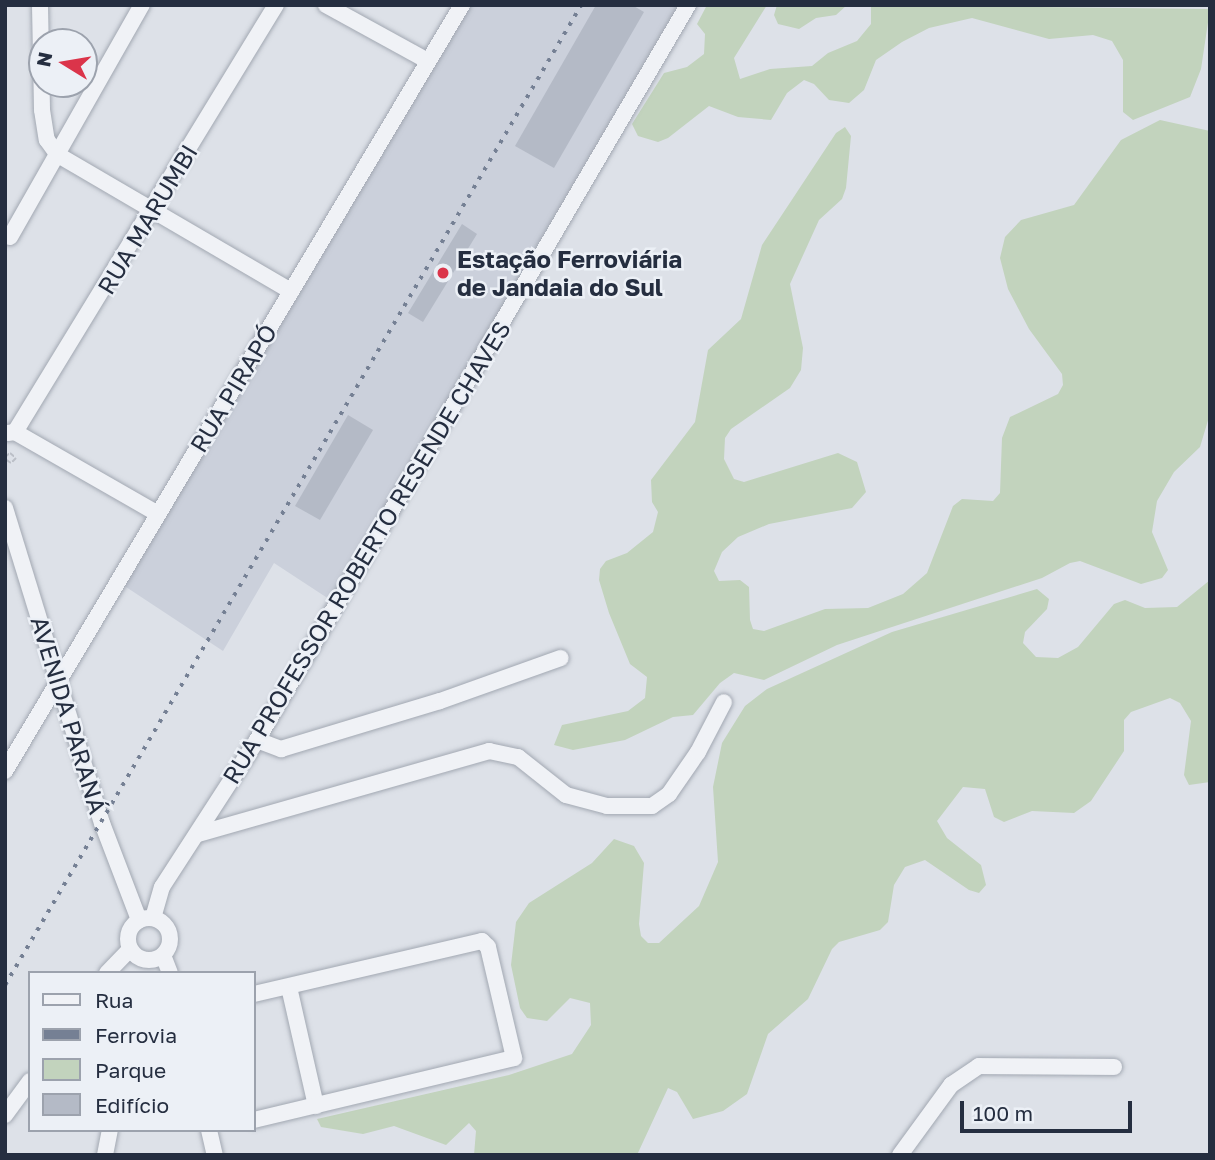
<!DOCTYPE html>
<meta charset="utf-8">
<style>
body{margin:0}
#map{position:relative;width:1215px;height:1160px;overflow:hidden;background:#dde1e8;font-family:"Golos Text",sans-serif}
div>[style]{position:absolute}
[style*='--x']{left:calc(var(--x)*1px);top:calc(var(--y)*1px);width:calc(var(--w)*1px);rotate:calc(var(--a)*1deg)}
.built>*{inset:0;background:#cbd0db}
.green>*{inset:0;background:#c2d3bd}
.building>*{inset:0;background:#b4bac6}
.path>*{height:2px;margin-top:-1px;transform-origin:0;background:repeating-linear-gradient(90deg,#bbbfc7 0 5px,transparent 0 10px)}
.roads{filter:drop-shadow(0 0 2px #a2a8b2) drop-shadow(0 0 2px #a2a8b2)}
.minor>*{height:16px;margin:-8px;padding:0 8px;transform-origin:8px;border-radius:8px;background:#f0f2f6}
.minor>.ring{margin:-8px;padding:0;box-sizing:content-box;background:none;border:16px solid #f0f2f6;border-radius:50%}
.rail>*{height:3.5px;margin-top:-1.75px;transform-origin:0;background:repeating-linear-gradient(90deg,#758094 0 3.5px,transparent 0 10.5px)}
.dots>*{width:19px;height:19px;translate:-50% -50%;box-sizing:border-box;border:4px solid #ecf0f6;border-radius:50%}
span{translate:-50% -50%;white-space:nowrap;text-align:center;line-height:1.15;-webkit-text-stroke:5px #ecf0f6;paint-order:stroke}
.street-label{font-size:24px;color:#252e40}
.poi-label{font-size:24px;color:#252e40;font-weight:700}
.left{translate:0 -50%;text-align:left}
.frame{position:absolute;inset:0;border:7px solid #252e40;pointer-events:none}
.legend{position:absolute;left:28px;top:971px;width:228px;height:161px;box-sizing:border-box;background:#ecf0f6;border:2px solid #9ca2ad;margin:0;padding:9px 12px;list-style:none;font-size:21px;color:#252e40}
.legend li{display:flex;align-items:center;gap:14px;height:35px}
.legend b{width:35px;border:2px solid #9ca2ad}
.north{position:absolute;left:28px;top:28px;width:70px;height:70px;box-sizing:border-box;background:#ecf0f6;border:2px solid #9ca2ad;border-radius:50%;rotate:281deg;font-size:19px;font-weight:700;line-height:28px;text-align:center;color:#252e40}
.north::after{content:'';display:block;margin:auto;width:24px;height:32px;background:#db344a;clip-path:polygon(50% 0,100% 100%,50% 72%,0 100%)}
.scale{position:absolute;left:960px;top:1101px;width:172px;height:32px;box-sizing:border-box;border:4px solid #252e40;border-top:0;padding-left:9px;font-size:21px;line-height:24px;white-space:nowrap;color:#252e40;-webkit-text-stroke:5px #ecf0f6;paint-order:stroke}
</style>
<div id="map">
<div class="built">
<div style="clip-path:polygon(468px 5px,682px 5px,332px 601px,274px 563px,223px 651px,123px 585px)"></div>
</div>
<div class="green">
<div style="clip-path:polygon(707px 5px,767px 5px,734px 58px,740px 79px,770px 69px,812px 66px,828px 53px,857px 41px,871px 24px,871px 5px,1210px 9px,1201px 69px,1190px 97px,1133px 120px,1123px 112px,1123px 60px,1112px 41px,1093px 35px,1049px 39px,972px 18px,929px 28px,902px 42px,876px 60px,864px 90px,849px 103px,829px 100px,814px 84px,804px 80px,787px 93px,771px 120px,738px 117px,709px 106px,668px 138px,658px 142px,638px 136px,632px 124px,664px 73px,687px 67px,704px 54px,705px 34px,697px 24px)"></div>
<div style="clip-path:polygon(777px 5px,847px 5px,836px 15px,816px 18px,799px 29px,778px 24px,774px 15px)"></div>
<div style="clip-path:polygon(1160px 120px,1210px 131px,1209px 417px,1200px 447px,1174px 472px,1157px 501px,1152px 532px,1168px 570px,1162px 578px,1141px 584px,1080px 561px,1070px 563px,1042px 578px,837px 645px,764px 680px,734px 673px,720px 683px,693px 715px,673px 717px,625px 740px,573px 750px,554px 745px,562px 725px,628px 711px,645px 698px,647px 677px,630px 664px,609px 613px,599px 580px,600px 569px,606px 561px,627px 553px,653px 532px,658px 512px,652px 502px,651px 480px,695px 422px,708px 350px,741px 319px,762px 245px,836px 133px,845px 127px,851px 136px,846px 188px,842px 199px,819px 220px,790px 284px,803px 348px,801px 370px,790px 388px,731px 429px,725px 438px,724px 459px,734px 479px,744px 482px,838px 453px,857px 462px,866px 492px,852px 508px,769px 524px,738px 537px,722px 552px,714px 571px,719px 581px,740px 580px,749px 587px,750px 620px,753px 629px,764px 631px,825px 609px,868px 608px,903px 594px,927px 573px,953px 506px,962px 499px,993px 501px,1000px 493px,1002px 438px,1010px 417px,1058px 394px,1063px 385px,1062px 374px,1029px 329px,1008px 289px,1000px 258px,1005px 237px,1021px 220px,1074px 205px,1121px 140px)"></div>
<div style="clip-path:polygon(1210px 580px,1210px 782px,1189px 785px,1184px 775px,1191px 721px,1180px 703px,1170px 698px,1131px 712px,1124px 720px,1124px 751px,1091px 801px,1074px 813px,1032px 811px,1004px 822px,994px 817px,985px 789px,963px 787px,937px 821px,947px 838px,981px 865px,986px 885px,979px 893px,969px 890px,925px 860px,905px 867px,894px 885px,888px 922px,880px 930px,839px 942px,832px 949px,808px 999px,768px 1034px,747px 1094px,723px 1111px,693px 1119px,677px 1092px,668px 1088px,637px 1155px,474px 1155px,476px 1131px,469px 1123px,446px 1145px,394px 1126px,363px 1134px,321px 1127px,317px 1119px,509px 1075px,572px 1054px,591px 1025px,590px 1003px,570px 998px,547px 1021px,527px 1018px,520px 1008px,511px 965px,516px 922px,529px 903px,592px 863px,614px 839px,634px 846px,644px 863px,639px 924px,641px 936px,648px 943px,659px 943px,699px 906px,718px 862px,713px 787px,722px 743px,745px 706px,767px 689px,892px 632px,1037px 589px,1049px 599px,1047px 609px,1025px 632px,1023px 643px,1036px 657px,1058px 658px,1078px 647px,1114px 604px,1125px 600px,1145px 608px,1177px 607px)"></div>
</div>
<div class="building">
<div style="clip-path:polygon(596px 5px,632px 5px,644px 12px,554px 168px,515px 146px)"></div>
<div style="clip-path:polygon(462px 224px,477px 234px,423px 322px,408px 313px)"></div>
<div style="clip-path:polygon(348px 415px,373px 430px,320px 520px,295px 506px)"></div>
</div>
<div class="path">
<div style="--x:5;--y:457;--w:6;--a:-39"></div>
<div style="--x:10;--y:453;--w:8;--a:40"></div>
<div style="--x:16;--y:458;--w:7;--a:135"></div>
<div style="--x:11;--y:463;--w:7;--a:-146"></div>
</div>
<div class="roads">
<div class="minor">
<div style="--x:40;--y:5;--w:105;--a:88.9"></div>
<div style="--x:42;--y:110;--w:30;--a:81"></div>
<div style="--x:47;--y:140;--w:19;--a:54"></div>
<div style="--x:58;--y:155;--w:270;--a:30.3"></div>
<div style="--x:326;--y:5;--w:116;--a:28.8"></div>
<div style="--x:10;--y:237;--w:267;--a:-60.4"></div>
<div style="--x:15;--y:432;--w:500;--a:-58.57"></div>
<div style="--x:8;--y:433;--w:7;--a:-8"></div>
<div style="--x:15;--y:432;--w:165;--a:29.8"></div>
<div style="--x:5;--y:508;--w:330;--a:72.9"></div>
<div style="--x:102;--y:823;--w:104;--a:69.1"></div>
<div style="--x:257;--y:740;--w:26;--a:21"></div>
<div style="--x:281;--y:749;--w:166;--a:-16.8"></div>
<div style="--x:440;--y:701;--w:128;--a:-19.6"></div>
<div style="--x:5;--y:771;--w:892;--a:-59.18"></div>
<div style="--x:198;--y:834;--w:303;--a:-15.9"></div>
<div style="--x:489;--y:751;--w:30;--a:12"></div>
<div style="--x:518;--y:757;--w:61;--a:38.4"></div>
<div style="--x:566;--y:795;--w:42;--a:15"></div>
<div style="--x:607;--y:806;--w:45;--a:0"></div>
<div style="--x:652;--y:806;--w:21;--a:-35"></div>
<div style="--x:669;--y:794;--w:51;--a:-55.4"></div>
<div style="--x:698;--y:752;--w:56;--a:-62.5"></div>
<div class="ring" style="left:128px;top:918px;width:26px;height:26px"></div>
<div style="--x:153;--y:918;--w:32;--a:-74"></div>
<div style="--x:162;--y:887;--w:175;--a:-57.1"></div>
<div style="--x:257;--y:740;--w:852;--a:-59.61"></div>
<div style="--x:163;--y:955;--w:19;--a:69"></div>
<div style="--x:107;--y:973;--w:33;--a:-46"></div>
<div style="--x:289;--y:987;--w:122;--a:77.2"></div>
<div style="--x:254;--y:994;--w:234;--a:-13.1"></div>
<div style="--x:482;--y:941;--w:8;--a:45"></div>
<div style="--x:488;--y:947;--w:114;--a:76.8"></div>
<div style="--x:514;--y:1058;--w:267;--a:166.6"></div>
<div style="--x:5;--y:1115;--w:42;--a:-53.7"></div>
<div style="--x:209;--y:1130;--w:26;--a:77"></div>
<div style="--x:105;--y:1155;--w:25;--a:-79"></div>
<div style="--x:900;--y:1155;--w:87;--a:-53.9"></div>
<div style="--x:951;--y:1085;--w:34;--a:-34"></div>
<div style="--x:979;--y:1066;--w:135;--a:0.4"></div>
</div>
</div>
<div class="rail">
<div style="--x:5;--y:985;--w:1137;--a:-59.55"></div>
</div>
<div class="dots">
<div style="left:443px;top:273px;background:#db344a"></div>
</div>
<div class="street-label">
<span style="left:147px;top:219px;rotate:-59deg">RUA MARUMBI</span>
<span style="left:233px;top:388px;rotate:-59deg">RUA PIRAPÓ</span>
<span style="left:366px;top:552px;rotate:-59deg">RUA PROFESSOR ROBERTO RESENDE CHAVES</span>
<span style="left:69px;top:715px;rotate:73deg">AVENIDA PARANÁ</span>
</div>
<div class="poi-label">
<span class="left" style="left:457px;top:273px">Estação Ferroviária<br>de Jandaia do Sul</span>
</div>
<div class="frame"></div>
<ul class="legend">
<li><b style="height:9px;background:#f0f2f6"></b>Rua</li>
<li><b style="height:9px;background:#758094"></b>Ferrovia</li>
<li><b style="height:19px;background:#c2d3bd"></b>Parque</li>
<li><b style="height:19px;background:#b4bac6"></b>Edifício</li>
</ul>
<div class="north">N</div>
<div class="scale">100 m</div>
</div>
